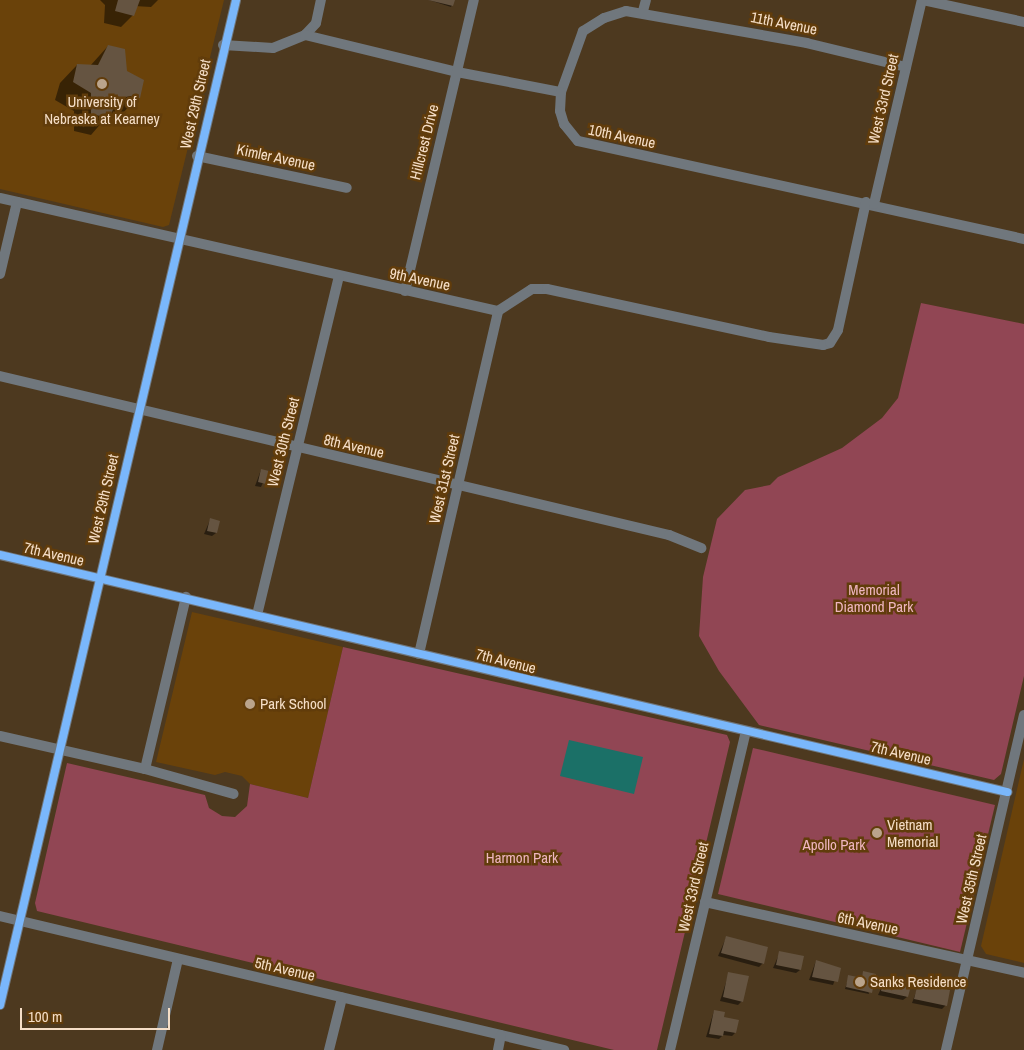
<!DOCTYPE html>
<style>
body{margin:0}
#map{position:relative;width:1024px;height:1050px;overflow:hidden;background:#4d391f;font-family:"Archivo Narrow",sans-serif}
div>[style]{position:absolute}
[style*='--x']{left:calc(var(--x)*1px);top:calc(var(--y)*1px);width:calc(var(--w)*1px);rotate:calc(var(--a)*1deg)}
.built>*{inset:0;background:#6a420a}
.green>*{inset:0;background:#914654}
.water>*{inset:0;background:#1b7067}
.shadow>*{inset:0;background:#0007}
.building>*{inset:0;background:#655441}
.minor>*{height:10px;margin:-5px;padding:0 5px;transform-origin:5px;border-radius:5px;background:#70777d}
.cycleway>*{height:8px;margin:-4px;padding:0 4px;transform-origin:4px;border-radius:4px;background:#7ab7fb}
.dots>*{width:14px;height:14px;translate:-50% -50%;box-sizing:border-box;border:2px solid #613c0b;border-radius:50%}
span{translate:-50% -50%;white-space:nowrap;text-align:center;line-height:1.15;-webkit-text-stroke:5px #613c0b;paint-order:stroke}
.street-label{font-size:15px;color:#f5dec7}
.poi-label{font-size:15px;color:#f5dec7}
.left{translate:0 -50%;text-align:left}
.park-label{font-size:15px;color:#efb6c0}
.scale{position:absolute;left:20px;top:1008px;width:150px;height:22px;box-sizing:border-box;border:2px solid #f5dec7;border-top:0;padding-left:6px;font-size:15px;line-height:18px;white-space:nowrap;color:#f5dec7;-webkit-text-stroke:4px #613c0b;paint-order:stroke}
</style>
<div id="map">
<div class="built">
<div style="clip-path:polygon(0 0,224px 0,169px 225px,163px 227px,0 189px)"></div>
<div style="clip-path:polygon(192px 612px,343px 647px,308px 798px,250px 784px,242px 776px,225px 772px,215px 775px,156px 762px)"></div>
<div style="clip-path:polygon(1024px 759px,1024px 963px,986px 954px,981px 946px)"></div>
</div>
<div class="green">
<div style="clip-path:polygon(921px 303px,1024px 324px,1024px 676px,1001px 774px,994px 780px,759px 725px,719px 671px,699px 636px,703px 577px,717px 519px,745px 490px,770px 485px,778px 477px,842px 448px,882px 418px,898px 398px)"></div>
<div style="clip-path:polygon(343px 647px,727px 735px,730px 742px,657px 1050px,614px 1050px,37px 911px,35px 903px,67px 763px,205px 795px,209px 808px,222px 816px,235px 817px,247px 806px,250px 784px,308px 798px)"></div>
<div style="clip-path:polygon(753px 748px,995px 805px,960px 952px,718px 894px)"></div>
</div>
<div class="water">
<div style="clip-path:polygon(569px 740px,643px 757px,634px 794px,560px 776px)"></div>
</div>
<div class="shadow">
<div style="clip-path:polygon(100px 0,158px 0,151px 7px,134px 6px,133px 15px,121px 27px,104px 23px,105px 5px)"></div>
<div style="clip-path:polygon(429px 0,454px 0,451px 7px)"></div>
<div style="clip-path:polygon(evenodd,108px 46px,138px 97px,121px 115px,110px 113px,91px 135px,74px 131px,74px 111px,55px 100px,60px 83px,77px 65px,90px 66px,108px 46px,124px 96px,126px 98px,112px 102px,112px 100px,124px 96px)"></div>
<div style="clip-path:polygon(261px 470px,268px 472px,261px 487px,255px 486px)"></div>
<div style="clip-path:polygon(210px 520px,216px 533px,212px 536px,204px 534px)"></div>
<div style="clip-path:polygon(726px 938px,763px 963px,759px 967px,718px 956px)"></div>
<div style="clip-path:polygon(780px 952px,800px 970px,796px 973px,773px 968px)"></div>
<div style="clip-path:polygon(816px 961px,839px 969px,833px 985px,809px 980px)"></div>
<div style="clip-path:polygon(729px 973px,742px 1001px,738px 1005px,720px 1001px)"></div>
<div style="clip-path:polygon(864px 973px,869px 994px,845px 989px,849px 976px,861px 979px)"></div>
<div style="clip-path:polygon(885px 980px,907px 997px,903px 1000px,878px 995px)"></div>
<div style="clip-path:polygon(919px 984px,949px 991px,945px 1006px,942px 1009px,912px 1003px)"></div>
<div style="clip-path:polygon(714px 1011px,735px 1033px,732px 1036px,723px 1035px,719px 1039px,706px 1037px)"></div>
</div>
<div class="building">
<div style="clip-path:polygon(118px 0,140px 0,134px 16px,115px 11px)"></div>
<div style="clip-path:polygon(428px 0,455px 0,453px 6px)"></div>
<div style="clip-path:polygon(108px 45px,125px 49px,127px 71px,144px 80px,140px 98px,130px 96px,118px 99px,109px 118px,91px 114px,91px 93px,73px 82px,77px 64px,98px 65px)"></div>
<div style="clip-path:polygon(261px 469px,269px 471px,266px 484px,258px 482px)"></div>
<div style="clip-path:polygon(210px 518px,220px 521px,217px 533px,207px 531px)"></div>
<div style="clip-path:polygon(726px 936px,768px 947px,764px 964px,721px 953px)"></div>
<div style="clip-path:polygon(779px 951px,804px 956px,801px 970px,776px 965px)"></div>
<div style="clip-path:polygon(816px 960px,841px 968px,838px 982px,812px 977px)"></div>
<div style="clip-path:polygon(863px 971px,876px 974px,872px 993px,846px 987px,848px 975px,862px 978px)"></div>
<div style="clip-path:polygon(728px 972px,749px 976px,743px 1002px,723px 997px)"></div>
<div style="clip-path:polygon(896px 978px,912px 982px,908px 997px,881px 991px,884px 979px,895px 981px)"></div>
<div style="clip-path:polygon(918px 983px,950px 990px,947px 1006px,914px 999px)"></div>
<div style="clip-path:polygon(714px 1010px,725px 1012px,724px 1017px,739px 1020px,736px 1033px,724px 1031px,723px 1036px,709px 1034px)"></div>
</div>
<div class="minor">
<div style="--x:923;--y:0;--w:103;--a:12.3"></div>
<div style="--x:643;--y:11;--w:11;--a:-75"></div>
<div style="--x:305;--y:35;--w:16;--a:-47"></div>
<div style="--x:316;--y:23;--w:24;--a:-78"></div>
<div style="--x:223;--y:45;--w:50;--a:3.4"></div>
<div style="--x:273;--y:48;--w:35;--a:-22"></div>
<div style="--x:305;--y:35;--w:156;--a:13.7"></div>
<div style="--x:457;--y:72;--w:106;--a:10.9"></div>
<div style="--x:906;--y:67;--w:102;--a:-166.4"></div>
<div style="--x:807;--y:43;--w:184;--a:-170"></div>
<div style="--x:626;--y:11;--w:23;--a:162"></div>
<div style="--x:604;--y:18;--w:25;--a:148"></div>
<div style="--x:583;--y:31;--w:65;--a:109.8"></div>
<div style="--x:561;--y:92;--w:19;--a:93"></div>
<div style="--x:560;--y:111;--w:14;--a:73"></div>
<div style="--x:564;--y:124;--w:22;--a:51"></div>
<div style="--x:578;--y:141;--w:457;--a:12.4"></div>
<div style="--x:197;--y:156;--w:153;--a:12"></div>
<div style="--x:0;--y:198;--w:511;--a:12.78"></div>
<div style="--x:498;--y:311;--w:40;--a:-32.9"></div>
<div style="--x:532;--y:289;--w:15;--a:0"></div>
<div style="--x:547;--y:289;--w:227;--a:12.2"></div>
<div style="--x:769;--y:337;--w:55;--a:8.4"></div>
<div style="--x:823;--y:345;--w:7;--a:-16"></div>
<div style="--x:830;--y:343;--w:15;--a:-58"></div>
<div style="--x:838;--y:330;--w:131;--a:-77.7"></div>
<div style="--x:874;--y:204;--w:210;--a:-76.8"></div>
<div style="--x:0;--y:274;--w:74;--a:-76.7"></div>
<div style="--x:405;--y:291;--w:299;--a:-76.7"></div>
<div style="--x:0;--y:376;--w:688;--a:13.37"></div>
<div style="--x:669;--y:535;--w:35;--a:22"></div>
<div style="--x:0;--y:555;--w:1035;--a:13.24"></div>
<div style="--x:257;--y:615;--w:349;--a:-76.4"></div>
<div style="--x:419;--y:654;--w:352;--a:-77"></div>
<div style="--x:0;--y:736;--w:149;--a:12.8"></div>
<div style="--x:145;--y:769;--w:92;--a:15.7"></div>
<div style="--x:145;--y:769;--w:177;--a:-76.6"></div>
<div style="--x:705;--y:902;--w:327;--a:12.5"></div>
<div style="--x:0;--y:916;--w:580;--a:13.37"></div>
<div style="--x:0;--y:1005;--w:1032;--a:-76.78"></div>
<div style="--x:157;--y:1050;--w:93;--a:-77"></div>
<div style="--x:329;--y:1050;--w:54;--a:-76"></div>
<div style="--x:498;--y:1050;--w:15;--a:-79"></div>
<div style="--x:670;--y:1050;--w:328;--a:-76.6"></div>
<div style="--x:946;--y:1050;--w:344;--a:-76.9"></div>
</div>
<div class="cycleway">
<div style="--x:0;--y:555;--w:1035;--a:13.24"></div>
<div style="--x:0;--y:1005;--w:1032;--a:-76.78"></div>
</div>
<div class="dots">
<div style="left:102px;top:84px;background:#baa48c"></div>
<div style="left:250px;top:704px;background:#baa48c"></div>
<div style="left:877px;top:833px;background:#baa48c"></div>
<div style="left:860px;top:982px;background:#baa48c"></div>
</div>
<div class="street-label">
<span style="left:784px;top:23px;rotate:11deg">11th Avenue</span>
<span style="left:883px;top:99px;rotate:-77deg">West 33rd Street</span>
<span style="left:195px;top:104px;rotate:-77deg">West 29th Street</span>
<span style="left:622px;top:136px;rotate:12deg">10th Avenue</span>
<span style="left:424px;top:142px;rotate:-76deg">Hillcrest Drive</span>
<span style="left:276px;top:157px;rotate:12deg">Kimler Avenue</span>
<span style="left:420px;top:279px;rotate:12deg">9th Avenue</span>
<span style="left:283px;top:442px;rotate:-76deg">West 30th Street</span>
<span style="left:354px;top:446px;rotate:13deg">8th Avenue</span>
<span style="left:444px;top:479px;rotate:-77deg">West 31st Street</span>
<span style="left:103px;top:499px;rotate:-77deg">West 29th Street</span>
<span style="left:54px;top:554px;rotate:13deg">7th Avenue</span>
<span style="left:506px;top:661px;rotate:14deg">7th Avenue</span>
<span style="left:901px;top:753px;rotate:13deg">7th Avenue</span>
<span style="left:971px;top:879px;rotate:-77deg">West 35th Street</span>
<span style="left:693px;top:887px;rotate:-77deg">West 33rd Street</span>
<span style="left:868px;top:923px;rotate:12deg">6th Avenue</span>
<span style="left:285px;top:969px;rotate:13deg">5th Avenue</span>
</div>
<div class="poi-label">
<span style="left:102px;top:110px">University of<br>Nebraska at Kearney</span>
<span class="left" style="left:260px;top:704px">Park School</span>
<span class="left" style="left:887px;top:833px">Vietnam<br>Memorial</span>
<span class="left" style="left:870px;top:982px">Sanks Residence</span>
</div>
<div class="park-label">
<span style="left:874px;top:598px">Memorial<br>Diamond Park</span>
<span style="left:834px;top:845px">Apollo Park</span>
<span style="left:522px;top:858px">Harmon Park</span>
</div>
<div class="scale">100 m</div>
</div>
